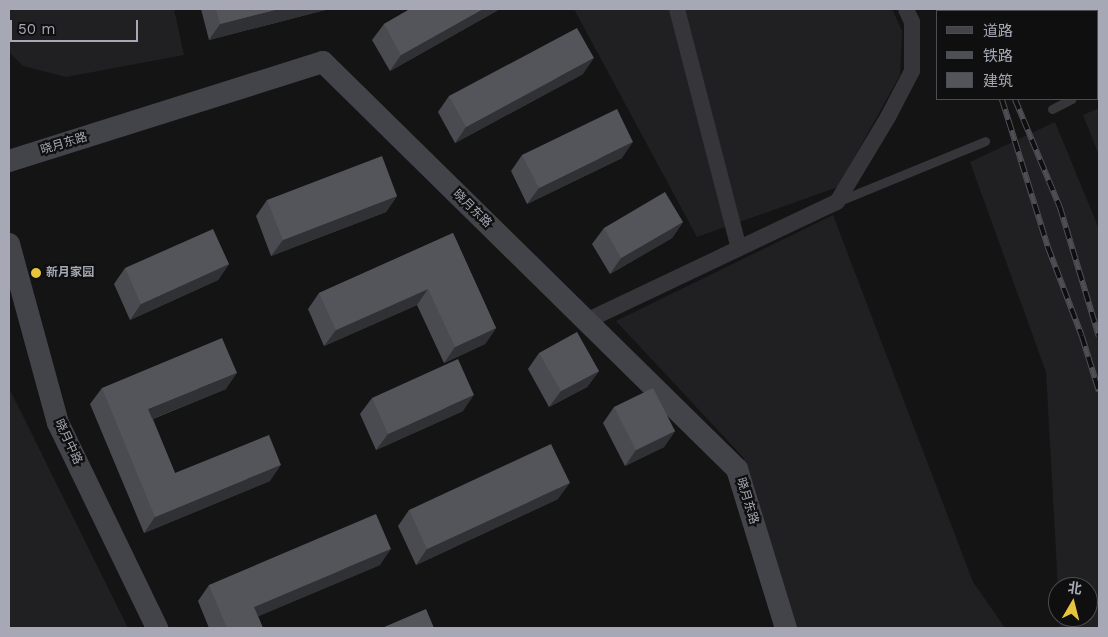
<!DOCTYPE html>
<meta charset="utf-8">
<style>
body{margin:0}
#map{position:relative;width:1108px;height:637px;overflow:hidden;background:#141415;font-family:"Work Sans","Noto Sans SC",sans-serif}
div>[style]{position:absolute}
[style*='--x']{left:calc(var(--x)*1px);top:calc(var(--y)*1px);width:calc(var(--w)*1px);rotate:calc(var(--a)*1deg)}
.built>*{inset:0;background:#202022}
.lane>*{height:9px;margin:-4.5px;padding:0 4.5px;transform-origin:4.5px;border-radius:4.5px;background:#35353a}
.street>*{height:16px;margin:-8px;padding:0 8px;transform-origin:8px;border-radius:8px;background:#35353a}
.secondary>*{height:22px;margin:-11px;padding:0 11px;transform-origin:11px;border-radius:11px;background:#43444a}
.rail>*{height:5.5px;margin-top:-2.75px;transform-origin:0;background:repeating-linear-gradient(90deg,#0f0f10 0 11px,#4e4f55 0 22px);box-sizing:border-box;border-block:1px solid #4e4f55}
.wall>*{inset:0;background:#4a4b50}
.shaded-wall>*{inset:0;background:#303134}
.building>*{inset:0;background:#54555b}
.dots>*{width:14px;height:14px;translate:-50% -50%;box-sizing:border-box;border:2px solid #0f0f10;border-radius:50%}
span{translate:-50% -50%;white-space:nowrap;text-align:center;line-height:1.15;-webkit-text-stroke:4.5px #0f0f10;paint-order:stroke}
.street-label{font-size:12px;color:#a6a9b5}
.poi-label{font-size:12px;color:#a6a9b5;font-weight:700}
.left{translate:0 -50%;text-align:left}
.frame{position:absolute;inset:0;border:10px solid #a6a9b5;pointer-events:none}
.legend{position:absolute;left:936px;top:10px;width:162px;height:90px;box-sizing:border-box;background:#0f0f10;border:1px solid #4b4d52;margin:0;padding:6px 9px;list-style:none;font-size:15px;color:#a6a9b5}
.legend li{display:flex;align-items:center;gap:10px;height:25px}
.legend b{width:25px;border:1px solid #4b4d52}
.north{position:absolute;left:1048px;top:577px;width:50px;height:50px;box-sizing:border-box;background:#0f0f10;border:1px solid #4b4d52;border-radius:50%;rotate:8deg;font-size:14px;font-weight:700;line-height:20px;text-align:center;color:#a6a9b5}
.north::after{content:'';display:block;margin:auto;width:18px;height:22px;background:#e7c43b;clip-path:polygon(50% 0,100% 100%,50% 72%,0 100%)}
.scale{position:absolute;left:10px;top:20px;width:128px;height:22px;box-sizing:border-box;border:2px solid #a6a9b5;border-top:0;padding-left:6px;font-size:15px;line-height:18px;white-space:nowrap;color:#a6a9b5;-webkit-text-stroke:4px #0f0f10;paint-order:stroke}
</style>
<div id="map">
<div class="built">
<div style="clip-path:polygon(9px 9px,174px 9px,184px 55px,66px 77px,23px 66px,9px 52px)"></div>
<div style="clip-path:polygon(574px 9px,892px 9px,902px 31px,900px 75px,838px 187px,697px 237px)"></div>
<div style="clip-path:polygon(1099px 108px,1099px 155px,1083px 115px)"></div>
<div style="clip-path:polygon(1055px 122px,1099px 229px,1099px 628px,1060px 628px,1060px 617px,1088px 617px,1088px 587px,1058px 588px,1046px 372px,970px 162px)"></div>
<div style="clip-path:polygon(833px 215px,973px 582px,1005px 628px,797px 628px,743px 457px,616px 321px)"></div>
<div style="clip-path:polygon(9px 388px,128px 628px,9px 628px)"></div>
</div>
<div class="lane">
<div style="--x:1097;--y:87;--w:2;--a:-27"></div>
<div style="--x:1052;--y:109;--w:22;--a:-27"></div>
<div style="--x:839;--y:201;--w:158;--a:-22.3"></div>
</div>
<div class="street">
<div style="--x:677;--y:9;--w:247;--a:75.5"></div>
<div style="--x:1084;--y:9;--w:2;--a:63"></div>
<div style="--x:1097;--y:25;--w:2;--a:-27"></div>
<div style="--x:586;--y:321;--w:278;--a:-25.4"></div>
<div style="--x:837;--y:202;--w:99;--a:-59"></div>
<div style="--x:888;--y:117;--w:52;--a:-62.4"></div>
<div style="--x:912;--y:71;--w:49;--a:-90"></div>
<div style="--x:912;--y:22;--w:14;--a:-115"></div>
</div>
<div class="secondary">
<div style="--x:9;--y:161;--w:329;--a:-17.5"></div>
<div style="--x:323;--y:62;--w:581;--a:44.51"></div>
<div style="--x:737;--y:469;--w:166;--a:72.9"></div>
<div style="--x:9;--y:244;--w:186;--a:74.7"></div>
<div style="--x:58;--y:423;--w:228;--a:64.2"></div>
</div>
<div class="rail">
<div style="--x:966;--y:9;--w:2;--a:63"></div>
<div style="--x:979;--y:9;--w:2;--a:63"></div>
<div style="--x:1002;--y:99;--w:155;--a:72.7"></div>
<div style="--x:1048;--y:247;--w:95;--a:69.1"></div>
<div style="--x:1082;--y:336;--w:58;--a:72.8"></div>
<div style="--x:1015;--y:99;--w:117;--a:67.4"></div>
<div style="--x:1060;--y:207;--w:135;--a:73.2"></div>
</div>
<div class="wall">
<div style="clip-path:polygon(201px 9px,329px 9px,209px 40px)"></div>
<div style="clip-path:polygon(410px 9px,500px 9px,390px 71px,372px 40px,384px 24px)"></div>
<div style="clip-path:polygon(583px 74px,455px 143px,438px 112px,449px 96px)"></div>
<div style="clip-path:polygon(522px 155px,622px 158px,527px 204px,511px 171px)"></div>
<div style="clip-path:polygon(397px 196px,386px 212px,271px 256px,256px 216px,267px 200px)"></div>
<div style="clip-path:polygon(683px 222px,672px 238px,610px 274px,592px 244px,604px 228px)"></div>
<div style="clip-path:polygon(453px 233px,496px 328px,485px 344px,444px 363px,417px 305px,324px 346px,308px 309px,319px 293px)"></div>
<div style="clip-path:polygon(229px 264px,218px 280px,130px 320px,114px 284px,125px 268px)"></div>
<div style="clip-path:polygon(539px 353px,599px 371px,587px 387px,549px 407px,528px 369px)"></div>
<div style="clip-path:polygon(102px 388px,226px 389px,153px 419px,175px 473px,270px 481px,144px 533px,90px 404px)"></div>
<div style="clip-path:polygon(372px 398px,463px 411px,376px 450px,360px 414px)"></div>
<div style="clip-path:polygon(614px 407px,675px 431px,664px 447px,625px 466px,603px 423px)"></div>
<div style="clip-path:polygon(558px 499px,416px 565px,398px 526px,409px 510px)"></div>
<div style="clip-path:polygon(380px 565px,258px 616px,263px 628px,209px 628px,198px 601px,209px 585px)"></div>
</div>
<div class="shaded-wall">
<div style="clip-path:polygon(279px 9px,329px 9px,209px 40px,220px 24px)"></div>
<div style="clip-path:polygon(483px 9px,500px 9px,390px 71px,401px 55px)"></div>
<div style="clip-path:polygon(594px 58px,583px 74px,455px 143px,466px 127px)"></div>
<div style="clip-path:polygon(633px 142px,622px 158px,527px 204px,539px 188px)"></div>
<div style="clip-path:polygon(397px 196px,386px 212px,271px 256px,283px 240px)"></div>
<div style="clip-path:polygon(683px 222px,672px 238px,610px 274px,621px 258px)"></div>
<div style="clip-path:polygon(229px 264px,218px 280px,130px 320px,141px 304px)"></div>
<div style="clip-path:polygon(428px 289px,417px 305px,324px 346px,336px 330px)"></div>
<div style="clip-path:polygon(496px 328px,485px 344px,444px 363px,455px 347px)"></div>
<div style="clip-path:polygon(599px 371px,587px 387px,549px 407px,561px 391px)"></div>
<div style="clip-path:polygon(237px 373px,226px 389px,137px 425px,148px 409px)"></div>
<div style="clip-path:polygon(474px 395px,463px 411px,376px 450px,388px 434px)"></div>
<div style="clip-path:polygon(675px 431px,664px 447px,625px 466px,636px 450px)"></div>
<div style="clip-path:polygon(281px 465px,270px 481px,144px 533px,155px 517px)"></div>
<div style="clip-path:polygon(570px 483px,558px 499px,416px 565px,427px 549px)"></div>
<div style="clip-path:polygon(391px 549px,380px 565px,243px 623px,254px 607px)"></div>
</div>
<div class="building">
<div style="clip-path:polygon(216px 9px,279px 9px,220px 24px)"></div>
<div style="clip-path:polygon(410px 9px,483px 9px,401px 55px,384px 24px)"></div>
<div style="clip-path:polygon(577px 28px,594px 58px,466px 127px,449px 96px)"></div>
<div style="clip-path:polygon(617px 109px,633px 142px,539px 188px,522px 155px)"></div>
<div style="clip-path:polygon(382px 156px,397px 196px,283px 240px,267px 200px)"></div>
<div style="clip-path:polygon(665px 192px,683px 222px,621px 258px,604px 228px)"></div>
<div style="clip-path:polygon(213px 229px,229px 264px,141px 304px,125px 268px)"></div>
<div style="clip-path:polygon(453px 233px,496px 328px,455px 347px,428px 289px,336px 330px,319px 293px)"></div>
<div style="clip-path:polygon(577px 332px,599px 371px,561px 391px,539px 353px)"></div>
<div style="clip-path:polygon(222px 338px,237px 373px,148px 409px,175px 473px,269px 435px,281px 465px,155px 517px,102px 388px)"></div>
<div style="clip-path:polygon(458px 359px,474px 395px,388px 434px,372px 398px)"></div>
<div style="clip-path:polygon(653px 388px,675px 431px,636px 450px,614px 407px)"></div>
<div style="clip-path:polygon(551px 444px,570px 483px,427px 549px,409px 510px)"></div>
<div style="clip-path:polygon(376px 514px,391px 549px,254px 607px,263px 628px,227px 628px,209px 585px)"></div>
<div style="clip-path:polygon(426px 609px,434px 628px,382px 628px)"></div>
</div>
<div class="dots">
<div style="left:36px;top:273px;background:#e7c43b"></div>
</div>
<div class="street-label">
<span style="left:64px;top:144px;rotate:-17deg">晓月东路</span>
<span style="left:472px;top:209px;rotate:44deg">晓月东路</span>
<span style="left:68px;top:442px;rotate:65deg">晓月中路</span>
<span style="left:747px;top:501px;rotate:73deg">晓月东路</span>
</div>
<div class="poi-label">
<span class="left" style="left:46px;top:273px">新月家园</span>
</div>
<div class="frame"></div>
<ul class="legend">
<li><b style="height:6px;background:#43444a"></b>道路</li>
<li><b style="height:6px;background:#4e4f55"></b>铁路</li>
<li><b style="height:14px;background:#54555b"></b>建筑</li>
</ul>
<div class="north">北</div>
<div class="scale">50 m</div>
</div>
